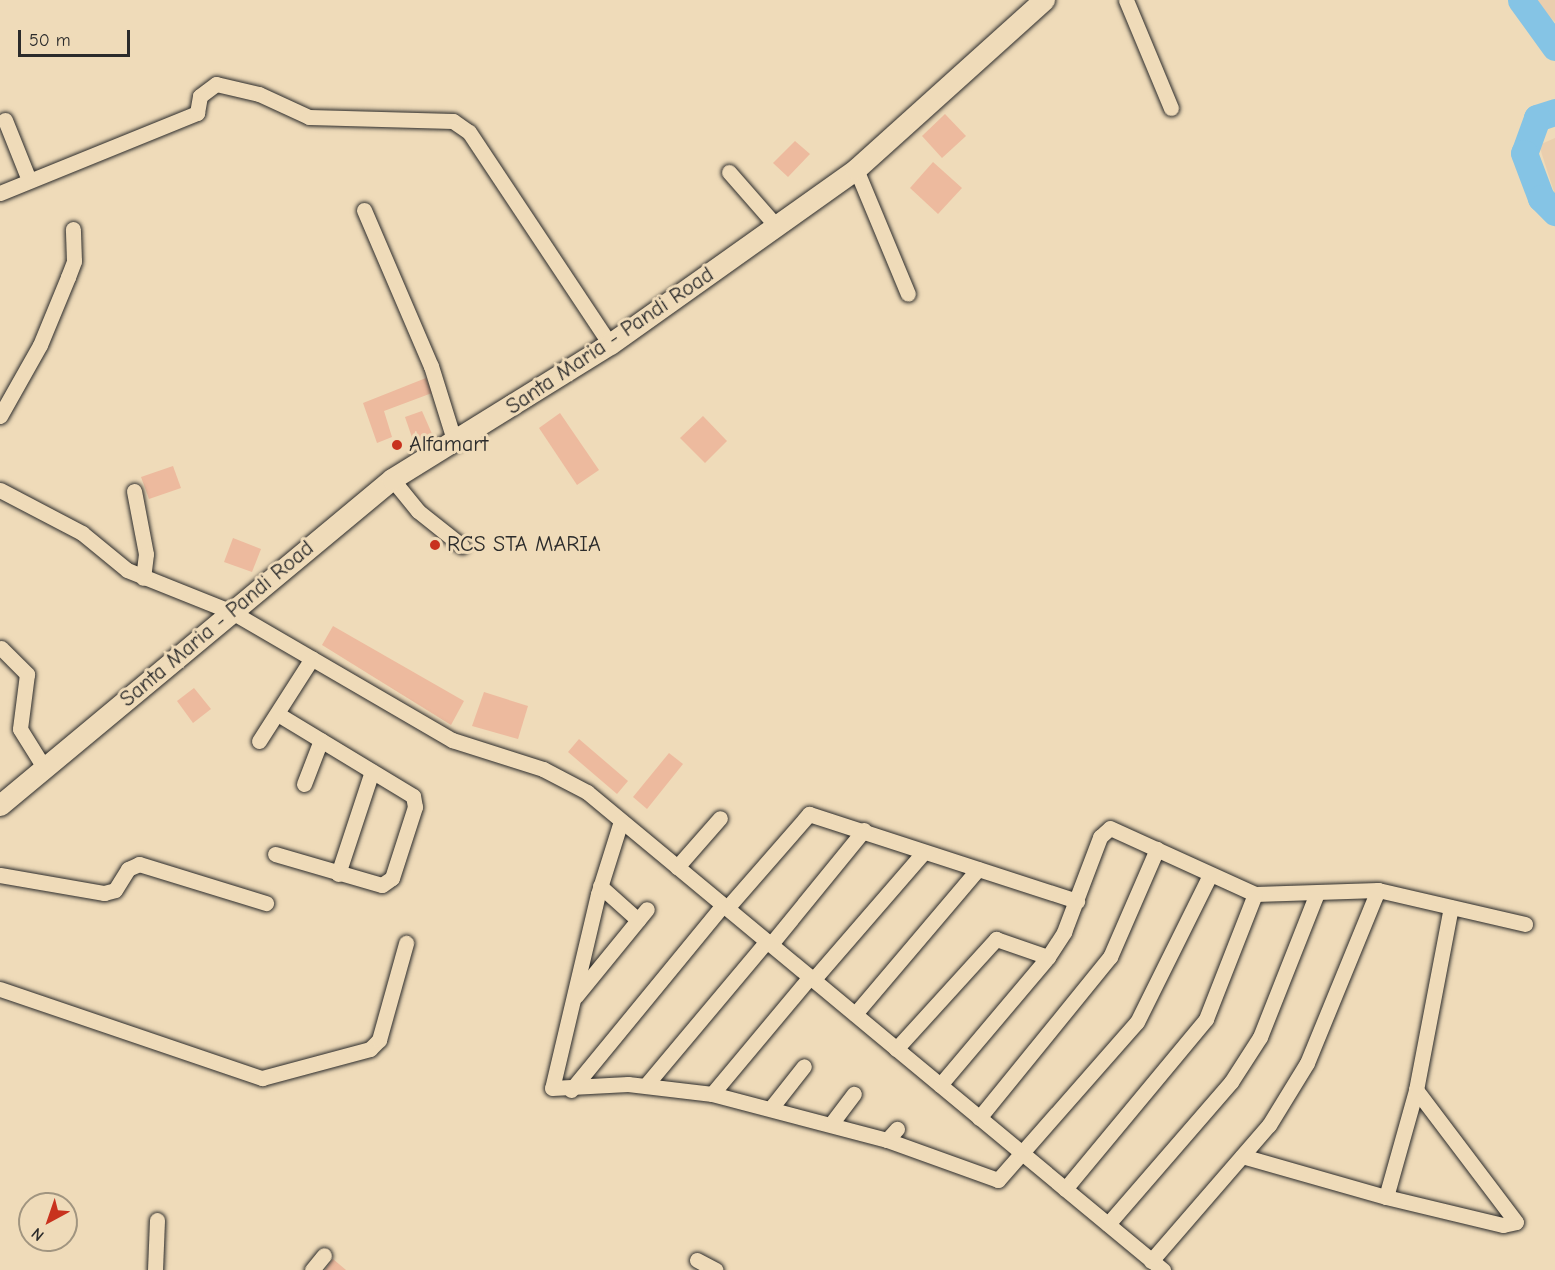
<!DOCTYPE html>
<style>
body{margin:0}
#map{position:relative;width:1555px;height:1270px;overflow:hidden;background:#efdbb9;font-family:"Comic Neue",sans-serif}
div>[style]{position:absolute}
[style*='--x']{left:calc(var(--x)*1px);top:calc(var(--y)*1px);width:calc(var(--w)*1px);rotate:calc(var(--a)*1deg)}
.built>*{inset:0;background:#eaceae}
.river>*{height:27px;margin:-13.5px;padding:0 13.5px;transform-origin:13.5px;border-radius:13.5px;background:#85c4e5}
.building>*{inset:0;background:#edba9e}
.roads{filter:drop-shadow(0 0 2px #2b2b2b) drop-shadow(0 0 2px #2b2b2b)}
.street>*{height:15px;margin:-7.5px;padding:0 7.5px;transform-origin:7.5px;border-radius:7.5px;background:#efdbb9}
.secondary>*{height:21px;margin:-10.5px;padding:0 10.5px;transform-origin:10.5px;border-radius:10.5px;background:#efdbb9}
.dots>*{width:16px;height:16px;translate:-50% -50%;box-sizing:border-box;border:3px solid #efdbb9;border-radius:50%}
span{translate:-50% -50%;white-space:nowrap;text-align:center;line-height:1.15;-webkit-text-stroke:6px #efdbb9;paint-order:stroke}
.street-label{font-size:22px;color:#2b2b2b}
.poi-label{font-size:22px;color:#2b2b2b}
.left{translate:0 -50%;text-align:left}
.north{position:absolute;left:18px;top:1192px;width:60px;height:60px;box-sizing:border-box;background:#efdbb9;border:2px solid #a19580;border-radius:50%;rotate:220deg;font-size:16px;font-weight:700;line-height:24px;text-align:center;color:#2b2b2b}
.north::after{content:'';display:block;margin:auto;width:21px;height:27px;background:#c8321e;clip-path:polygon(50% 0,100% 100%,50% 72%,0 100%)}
.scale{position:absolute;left:18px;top:30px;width:112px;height:27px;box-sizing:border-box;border:3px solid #2b2b2b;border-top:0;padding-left:8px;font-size:18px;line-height:21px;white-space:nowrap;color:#2b2b2b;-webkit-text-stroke:4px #efdbb9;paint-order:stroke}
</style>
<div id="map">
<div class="built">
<div style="clip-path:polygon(1532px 0,1555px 0,1555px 22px)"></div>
<div style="clip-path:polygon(1555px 138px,1555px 195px,1539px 145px)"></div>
</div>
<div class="river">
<div style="--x:1521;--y:0;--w:58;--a:54.1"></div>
<div style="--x:1555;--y:112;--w:19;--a:162"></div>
<div style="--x:1537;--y:118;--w:37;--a:110"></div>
<div style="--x:1524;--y:153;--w:48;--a:69.3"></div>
<div style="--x:1541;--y:198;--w:20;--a:45"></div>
</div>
<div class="building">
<div style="clip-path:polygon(945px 114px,966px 136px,942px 158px,922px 136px)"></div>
<div style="clip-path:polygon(795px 141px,810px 154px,788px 177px,773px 163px)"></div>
<div style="clip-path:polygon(933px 162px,962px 188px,938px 214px,910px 188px)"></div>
<div style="clip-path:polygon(426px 378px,432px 393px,384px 411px,392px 437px,377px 443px,363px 403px)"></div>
<div style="clip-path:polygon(422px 411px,436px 443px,417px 452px,405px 417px)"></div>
<div style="clip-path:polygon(560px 413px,599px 470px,577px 485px,539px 428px)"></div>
<div style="clip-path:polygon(703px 416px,727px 441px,705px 463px,680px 438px)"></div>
<div style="clip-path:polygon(173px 466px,181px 488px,149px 499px,141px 477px)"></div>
<div style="clip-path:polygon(233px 538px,261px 549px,252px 572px,224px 562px)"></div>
<div style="clip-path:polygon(333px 626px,464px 701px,451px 725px,322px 645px)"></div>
<div style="clip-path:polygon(194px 688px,211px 709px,193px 723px,177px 701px)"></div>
<div style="clip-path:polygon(484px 692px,528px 706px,518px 739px,472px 726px)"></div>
<div style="clip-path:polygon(579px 739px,628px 781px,617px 794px,568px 752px)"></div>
<div style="clip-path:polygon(669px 753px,683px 764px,647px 809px,633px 797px)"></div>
<div style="clip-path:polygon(333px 1259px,346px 1270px,325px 1270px)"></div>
</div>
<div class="roads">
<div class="street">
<div style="--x:1126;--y:0;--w:117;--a:67.4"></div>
<div style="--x:5;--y:120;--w:65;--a:68.2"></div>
<div style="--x:856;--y:169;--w:135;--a:67.4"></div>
<div style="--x:729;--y:172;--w:74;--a:48.8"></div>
<div style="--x:0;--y:193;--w:213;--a:-22.1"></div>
<div style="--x:197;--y:113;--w:17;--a:-80"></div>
<div style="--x:200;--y:96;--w:20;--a:-37"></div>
<div style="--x:216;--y:84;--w:44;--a:13.1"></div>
<div style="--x:259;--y:94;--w:55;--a:24.7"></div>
<div style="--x:309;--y:117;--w:144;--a:1.6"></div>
<div style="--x:453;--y:121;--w:19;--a:35"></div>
<div style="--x:469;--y:132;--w:255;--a:56.4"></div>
<div style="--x:364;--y:210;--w:170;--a:66.8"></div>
<div style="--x:431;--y:366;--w:81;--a:72.7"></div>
<div style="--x:0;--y:416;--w:81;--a:-60.6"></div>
<div style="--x:40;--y:345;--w:74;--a:-67.6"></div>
<div style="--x:68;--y:277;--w:17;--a:-69"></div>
<div style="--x:74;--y:261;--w:32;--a:-92"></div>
<div style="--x:392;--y:479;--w:41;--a:50.9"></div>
<div style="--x:418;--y:511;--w:56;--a:38.5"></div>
<div style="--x:0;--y:490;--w:93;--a:27.7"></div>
<div style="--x:82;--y:533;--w:58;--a:39.4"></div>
<div style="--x:127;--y:570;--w:113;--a:21.8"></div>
<div style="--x:232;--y:612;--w:255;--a:30.2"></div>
<div style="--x:452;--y:740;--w:96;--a:17.7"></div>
<div style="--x:543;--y:769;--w:50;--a:27.6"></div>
<div style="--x:587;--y:792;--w:749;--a:39.69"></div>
<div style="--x:134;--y:491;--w:64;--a:79.2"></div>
<div style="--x:146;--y:554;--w:24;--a:97"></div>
<div style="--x:1;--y:648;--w:37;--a:45"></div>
<div style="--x:27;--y:674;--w:55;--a:97.3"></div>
<div style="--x:20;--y:729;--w:47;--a:58"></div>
<div style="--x:259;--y:741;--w:98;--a:-57.4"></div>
<div style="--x:304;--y:784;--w:47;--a:-68.9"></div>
<div style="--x:621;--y:821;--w:77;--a:107.5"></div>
<div style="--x:598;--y:894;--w:199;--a:103.3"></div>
<div style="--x:552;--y:1088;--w:76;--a:-3"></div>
<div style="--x:628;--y:1084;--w:85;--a:6.8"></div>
<div style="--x:712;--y:1094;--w:181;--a:14.7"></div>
<div style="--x:887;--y:1140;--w:118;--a:19.8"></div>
<div style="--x:998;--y:1180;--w:210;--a:-48.7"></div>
<div style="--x:1137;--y:1022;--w:162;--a:-63.6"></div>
<div style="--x:275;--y:854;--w:111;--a:16.2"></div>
<div style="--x:382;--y:885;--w:12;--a:-35"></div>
<div style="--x:392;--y:878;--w:75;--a:-72.1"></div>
<div style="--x:415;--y:807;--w:11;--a:-100"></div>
<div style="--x:413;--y:796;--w:157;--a:-148.8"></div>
<div style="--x:677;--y:867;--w:65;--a:-48.7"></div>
<div style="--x:338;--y:874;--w:108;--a:-71.7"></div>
<div style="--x:0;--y:875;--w:106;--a:9.8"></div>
<div style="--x:104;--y:893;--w:11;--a:-15"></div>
<div style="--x:115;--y:890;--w:25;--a:-58"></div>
<div style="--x:128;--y:869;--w:12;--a:-24"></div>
<div style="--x:139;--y:864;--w:133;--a:17.1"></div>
<div style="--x:600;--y:886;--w:51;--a:41.8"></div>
<div style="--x:727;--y:908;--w:125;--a:-48.9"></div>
<div style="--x:809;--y:814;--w:282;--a:18"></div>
<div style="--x:771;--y:944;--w:147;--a:-50.8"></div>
<div style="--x:813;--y:980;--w:169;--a:-49.1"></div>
<div style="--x:0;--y:989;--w:277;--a:18.8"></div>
<div style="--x:262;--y:1078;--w:112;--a:-15"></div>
<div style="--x:370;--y:1049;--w:13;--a:-45"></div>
<div style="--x:379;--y:1040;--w:101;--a:-74.4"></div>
<div style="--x:576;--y:996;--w:112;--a:-50.8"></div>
<div style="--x:855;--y:1014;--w:190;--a:-49.7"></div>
<div style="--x:896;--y:1049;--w:149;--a:-47.7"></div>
<div style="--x:996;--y:939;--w:55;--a:19.1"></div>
<div style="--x:646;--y:1085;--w:188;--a:-50"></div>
<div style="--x:940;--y:1085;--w:167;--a:-49.8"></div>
<div style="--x:1048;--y:957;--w:30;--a:-57"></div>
<div style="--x:1064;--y:932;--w:102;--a:-69.2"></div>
<div style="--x:1100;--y:837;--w:13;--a:-42"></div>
<div style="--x:1110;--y:828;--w:159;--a:24.5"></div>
<div style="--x:1255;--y:894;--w:123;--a:-1.9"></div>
<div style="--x:1378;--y:890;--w:151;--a:13"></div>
<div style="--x:571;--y:1090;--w:239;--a:-50.6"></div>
<div style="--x:712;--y:1094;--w:153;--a:-50.1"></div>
<div style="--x:771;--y:1108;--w:53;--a:-51.8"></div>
<div style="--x:979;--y:1118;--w:208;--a:-50.9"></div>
<div style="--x:1110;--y:957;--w:118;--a:-66.5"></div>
<div style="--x:831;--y:1124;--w:38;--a:-53"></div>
<div style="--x:887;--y:1140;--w:15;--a:-48"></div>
<div style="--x:1242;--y:1156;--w:150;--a:15.9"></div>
<div style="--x:1386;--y:1197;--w:120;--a:13.5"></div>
<div style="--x:1503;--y:1225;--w:13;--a:-13"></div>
<div style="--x:1516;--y:1222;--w:166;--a:-127.1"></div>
<div style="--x:1416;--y:1090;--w:186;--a:-79.2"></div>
<div style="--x:1065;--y:1189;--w:221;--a:-50.3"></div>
<div style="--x:1206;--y:1019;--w:134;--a:-68.6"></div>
<div style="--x:1386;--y:1197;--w:111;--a:-74.3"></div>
<div style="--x:1108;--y:1224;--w:188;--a:-49.1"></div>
<div style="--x:1231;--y:1082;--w:54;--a:-57.2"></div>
<div style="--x:1260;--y:1037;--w:155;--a:-68.4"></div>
<div style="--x:697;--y:1260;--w:21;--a:28"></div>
<div style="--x:1151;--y:1261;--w:180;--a:-49.1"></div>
<div style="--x:1269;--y:1125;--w:73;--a:-58.5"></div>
<div style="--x:1307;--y:1063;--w:187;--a:-67.7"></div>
<div style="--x:155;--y:1270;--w:50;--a:-87.7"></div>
<div style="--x:312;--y:1270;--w:19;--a:-51"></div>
</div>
<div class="secondary">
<div style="--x:0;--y:805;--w:510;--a:-39.75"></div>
<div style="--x:392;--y:479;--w:256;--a:-31.8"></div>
<div style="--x:610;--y:344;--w:302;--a:-35.4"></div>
<div style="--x:856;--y:169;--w:253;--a:-42"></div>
</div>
</div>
<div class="dots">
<div style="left:397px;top:445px;background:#c8321e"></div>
<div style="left:435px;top:545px;background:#c8321e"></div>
</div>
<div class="street-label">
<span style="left:610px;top:341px;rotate:-34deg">Santa Maria - Pandi Road</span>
<span style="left:217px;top:624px;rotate:-40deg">Santa Maria - Pandi Road</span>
</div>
<div class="poi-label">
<span class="left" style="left:409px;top:445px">Alfamart</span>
<span class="left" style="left:447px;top:545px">RCS STA MARIA</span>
</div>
<div class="north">N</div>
<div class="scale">50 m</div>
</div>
